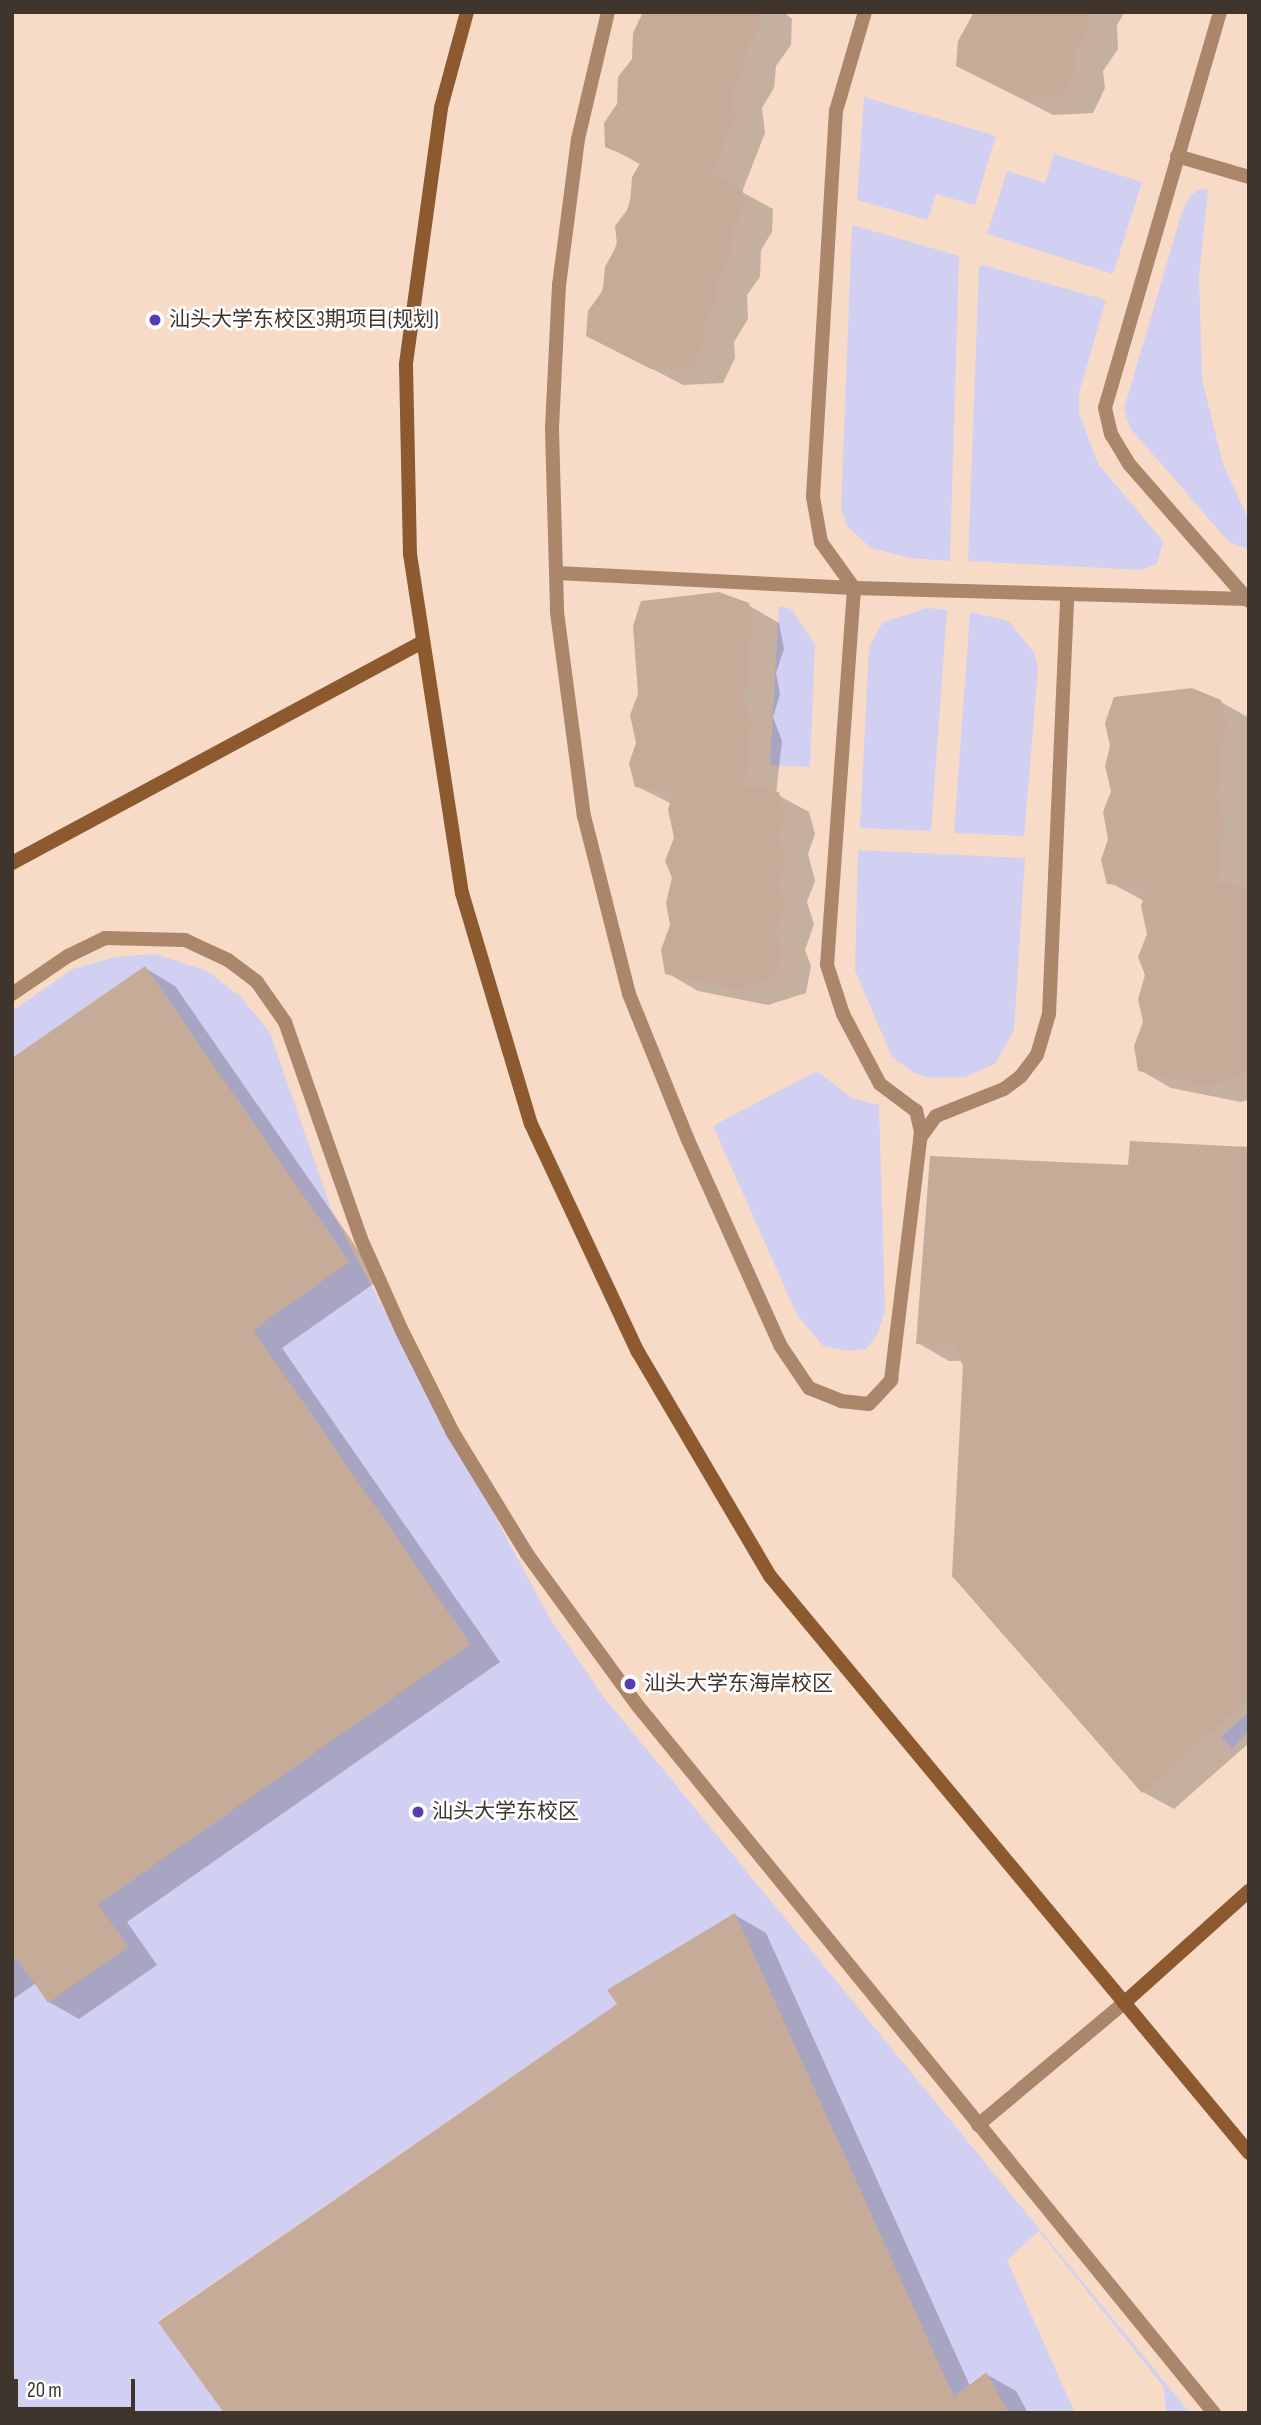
<!DOCTYPE html>
<meta charset="utf-8">
<style>
body{margin:0}
#map{position:relative;width:1261px;height:2425px;overflow:hidden;background:#f7dbc7;font-family:"Sofia Sans Condensed","Noto Sans SC",sans-serif}
div>[style]{position:absolute}
[style*='--x']{left:calc(var(--x)*1px);top:calc(var(--y)*1px);width:calc(var(--w)*1px);rotate:calc(var(--a)*1deg)}
.green>*{inset:0;background:#d1cff2}
.shadow>*{inset:0;background:#0003}
.building>*{inset:0;background:#c6ac98}
.lane>*{height:14px;margin:-7px;padding:0 7px;transform-origin:7px;border-radius:7px;background:#aa866b}
.secondary>*{height:14px;margin:-7px;padding:0 7px;transform-origin:7px;border-radius:7px;background:#8d592f}
.dots>*{width:19px;height:19px;translate:-50% -50%;box-sizing:border-box;border:4px solid #fff;border-radius:50%}
span{translate:-50% -50%;white-space:nowrap;text-align:center;line-height:1.15;-webkit-text-stroke:5px #fff;paint-order:stroke}
.poi-label{font-size:21px;color:#40352d}
.left{translate:0 -50%;text-align:left}
.frame{position:absolute;inset:0;border:14px solid #40352d;pointer-events:none}
.scale{position:absolute;left:14px;top:2379px;width:121px;height:32px;box-sizing:border-box;border:4px solid #40352d;border-top:0;padding-left:9px;font-size:21px;line-height:24px;white-space:nowrap;color:#40352d;-webkit-text-stroke:5px #fff;paint-order:stroke}
</style>
<div id="map">
<div class="green">
<div style="clip-path:polygon(864px 97px,996px 136px,975px 205px,936px 194px,928px 220px,857px 200px)"></div>
<div style="clip-path:polygon(1054px 154px,1142px 182px,1113px 274px,987px 234px,1007px 171px,1045px 183px)"></div>
<div style="clip-path:polygon(1199px 189px,1208px 190px,1199px 277px,1202px 379px,1223px 464px,1249px 521px,1249px 549px,1229px 542px,1130px 428px,1124px 409px,1181px 215px,1189px 197px)"></div>
<div style="clip-path:polygon(852px 225px,959px 256px,950px 561px,910px 558px,871px 548px,847px 526px,841px 508px)"></div>
<div style="clip-path:polygon(983px 265px,1106px 300px,1079px 393px,1079px 413px,1098px 464px,1163px 541px,1157px 564px,1141px 570px,968px 561px,979px 267px)"></div>
<div style="clip-path:polygon(779px 606px,791px 609px,815px 644px,810px 767px,770px 765px)"></div>
<div style="clip-path:polygon(928px 608px,947px 610px,931px 831px,860px 828px,869px 647px,883px 622px)"></div>
<div style="clip-path:polygon(970px 612px,1009px 621px,1034px 653px,1038px 669px,1024px 836px,954px 833px)"></div>
<div style="clip-path:polygon(858px 850px,1025px 858px,1014px 1030px,995px 1064px,965px 1077px,931px 1078px,914px 1073px,892px 1057px,855px 970px)"></div>
<div style="clip-path:polygon(156px 954px,207px 971px,241px 997px,270px 1033px,333px 1214px,549px 1617px,603px 1696px,1190px 2413px,1167px 2413px,1163px 2386px,1039px 2231px,1007px 2260px,1075px 2413px,1009px 2413px,985px 2372px,954px 2397px,608px 1991px,617px 2004px,158px 2321px,224px 2413px,12px 2413px,12px 1962px,17px 1958px,48px 2003px,98px 1904px,470px 1644px,253px 1330px,349px 1262px,145px 966px,12px 1058px,12px 1011px,73px 969px,115px 957px)"></div>
<div style="clip-path:polygon(817px 1071px,852px 1098px,879px 1105px,885px 1310px,877px 1335px,866px 1349px,849px 1351px,823px 1346px,797px 1315px,713px 1126px)"></div>
<div style="clip-path:polygon(1249px 1712px,1249px 1730px,1232px 1749px,1221px 1737px)"></div>
</div>
<div class="shadow">
<div style="clip-path:polygon(642px 12px,784px 12px,792px 19px,791px 45px,776px 66px,774px 88px,762px 108px,765px 133px,742px 192px,773px 209px,772px 232px,761px 250px,760px 277px,747px 295px,748px 319px,734px 342px,735px 358px,723px 383px,683px 385px,588px 335px,641px 165px,606px 145px,633px 59px)"></div>
<div style="clip-path:polygon(975px 12px,1125px 12px,1117px 25px,1118px 49px,1103px 71px,1105px 88px,1093px 113px,1053px 115px,957px 65px)"></div>
<div style="clip-path:polygon(748px 605px,779px 623px,784px 649px,776px 673px,780px 694px,773px 717px,782px 741px,776px 794px,809px 812px,815px 834px,808px 854px,815px 881px,807px 902px,814px 924px,805px 950px,811px 966px,806px 993px,768px 1005px,698px 991px,667px 973px,676px 838px,672px 804px,636px 786px)"></div>
<div style="clip-path:polygon(1221px 702px,1249px 718px,1249px 1100px,1241px 1102px,1171px 1088px,1140px 1070px,1149px 935px,1144px 901px,1109px 882px,1110px 840px)"></div>
<div style="clip-path:polygon(145px 968px,175px 986px,379px 1280px,282px 1348px,500px 1662px,127px 1922px,157px 1965px,79px 2019px,49px 2002px,36px 1983px,12px 2000px,12px 1060px)"></div>
<div style="clip-path:polygon(1249px 1149px,1249px 1743px,1174px 1809px,1143px 1792px,962px 1361px,949px 1361px,918px 1343px,1130px 1167px)"></div>
<div style="clip-path:polygon(735px 1915px,766px 1933px,970px 2386px,986px 2374px,1016px 2391px,1028px 2413px,227px 2413px,620px 2005px)"></div>
</div>
<div class="building">
<div style="clip-path:polygon(643px 12px,761px 12px,761px 27px,746px 48px,744px 70px,732px 90px,735px 115px,711px 175px,743px 190px,742px 214px,731px 232px,730px 259px,717px 278px,717px 301px,703px 324px,705px 340px,693px 366px,651px 369px,586px 336px,588px 311px,603px 290px,605px 267px,617px 245px,615px 226px,630px 206px,632px 177px,641px 162px,605px 147px,604px 123px,617px 104px,618px 77px,632px 59px,633px 33px)"></div>
<div style="clip-path:polygon(974px 12px,1087px 12px,1088px 31px,1073px 53px,1075px 70px,1062px 96px,1020px 98px,956px 66px,958px 41px)"></div>
<div style="clip-path:polygon(719px 592px,749px 603px,754px 631px,746px 654px,750px 676px,743px 699px,751px 722px,745px 786px,779px 792px,785px 815px,778px 836px,785px 862px,777px 883px,784px 906px,775px 932px,781px 947px,776px 976px,736px 989px,665px 974px,661px 950px,670px 925px,666px 903px,672px 878px,665px 861px,674px 838px,668px 809px,674px 792px,635px 787px,629px 763px,636px 743px,630px 715px,638px 694px,633px 626px,641px 601px)"></div>
<div style="clip-path:polygon(1192px 688px,1221px 700px,1227px 727px,1218px 751px,1222px 773px,1216px 796px,1224px 819px,1218px 883px,1249px 888px,1249px 1072px,1209px 1086px,1138px 1071px,1134px 1046px,1143px 1022px,1138px 999px,1145px 975px,1138px 957px,1147px 934px,1141px 906px,1147px 889px,1107px 884px,1101px 860px,1108px 839px,1103px 812px,1111px 791px,1105px 766px,1110px 746px,1105px 723px,1114px 697px)"></div>
<div style="clip-path:polygon(145px 966px,349px 1262px,253px 1330px,470px 1644px,98px 1904px,128px 1947px,48px 2003px,17px 1958px,12px 1962px,12px 1058px)"></div>
<div style="clip-path:polygon(1130px 1141px,1249px 1147px,1249px 1698px,1142px 1793px,952px 1576px,963px 1366px,954px 1346px,916px 1344px,930px 1156px,1128px 1165px)"></div>
<div style="clip-path:polygon(735px 1913px,954px 2397px,986px 2372px,1009px 2413px,224px 2413px,158px 2322px,617px 2004px,607px 1990px)"></div>
</div>
<div class="lane">
<div style="--x:608;--y:12;--w:130;--a:103.3"></div>
<div style="--x:578;--y:139;--w:147;--a:97.4"></div>
<div style="--x:559;--y:285;--w:145;--a:92.8"></div>
<div style="--x:552;--y:430;--w:182;--a:88.4"></div>
<div style="--x:557;--y:612;--w:206;--a:82.5"></div>
<div style="--x:584;--y:816;--w:184;--a:75.8"></div>
<div style="--x:629;--y:994;--w:157;--a:68"></div>
<div style="--x:688;--y:1140;--w:225;--a:65.8"></div>
<div style="--x:780;--y:1345;--w:52;--a:56"></div>
<div style="--x:809;--y:1388;--w:35;--a:22"></div>
<div style="--x:841;--y:1401;--w:28;--a:6"></div>
<div style="--x:869;--y:1404;--w:33;--a:-47"></div>
<div style="--x:891;--y:1380;--w:250;--a:-83.1"></div>
<div style="--x:921;--y:1132;--w:22;--a:-103"></div>
<div style="--x:916;--y:1111;--w:45;--a:-143.1"></div>
<div style="--x:880;--y:1084;--w:79;--a:-117.9"></div>
<div style="--x:843;--y:1014;--w:52;--a:-108.1"></div>
<div style="--x:827;--y:965;--w:378;--a:-85.9"></div>
<div style="--x:854;--y:588;--w:57;--a:-125.7"></div>
<div style="--x:821;--y:542;--w:46;--a:-100.1"></div>
<div style="--x:813;--y:497;--w:387;--a:-86.6"></div>
<div style="--x:836;--y:111;--w:103;--a:-73.7"></div>
<div style="--x:1220;--y:12;--w:412;--a:106.2"></div>
<div style="--x:1105;--y:408;--w:27;--a:77"></div>
<div style="--x:1111;--y:434;--w:35;--a:59"></div>
<div style="--x:1129;--y:464;--w:182;--a:48.8"></div>
<div style="--x:1177;--y:156;--w:75;--a:16.3"></div>
<div style="--x:557;--y:573;--w:297;--a:2.9"></div>
<div style="--x:854;--y:588;--w:393;--a:1.6"></div>
<div style="--x:12;--y:994;--w:68;--a:-34.2"></div>
<div style="--x:68;--y:956;--w:41;--a:-25.9"></div>
<div style="--x:105;--y:938;--w:80;--a:1.4"></div>
<div style="--x:185;--y:940;--w:47;--a:24.9"></div>
<div style="--x:228;--y:960;--w:36;--a:37"></div>
<div style="--x:257;--y:982;--w:49;--a:55"></div>
<div style="--x:285;--y:1022;--w:230;--a:70.7"></div>
<div style="--x:361;--y:1239;--w:98;--a:66"></div>
<div style="--x:401;--y:1329;--w:114;--a:63.4"></div>
<div style="--x:452;--y:1431;--w:144;--a:58.6"></div>
<div style="--x:527;--y:1554;--w:188;--a:53.9"></div>
<div style="--x:638;--y:1706;--w:912;--a:50.83"></div>
<div style="--x:920;--y:1138;--w:27;--a:-54"></div>
<div style="--x:936;--y:1116;--w:73;--a:-21.7"></div>
<div style="--x:1004;--y:1089;--w:21;--a:-37"></div>
<div style="--x:1021;--y:1076;--w:26;--a:-53"></div>
<div style="--x:1037;--y:1055;--w:43;--a:-73.7"></div>
<div style="--x:1049;--y:1014;--w:420;--a:-87.5"></div>
<div style="--x:978;--y:2125;--w:190;--a:-39.9"></div>
</div>
<div class="secondary">
<div style="--x:467;--y:12;--w:99;--a:105.2"></div>
<div style="--x:441;--y:108;--w:259;--a:97.8"></div>
<div style="--x:406;--y:365;--w:189;--a:88.8"></div>
<div style="--x:410;--y:554;--w:343;--a:81.3"></div>
<div style="--x:462;--y:893;--w:241;--a:73.4"></div>
<div style="--x:531;--y:1124;--w:252;--a:64.9"></div>
<div style="--x:638;--y:1352;--w:260;--a:59.5"></div>
<div style="--x:770;--y:1576;--w:750;--a:50.3"></div>
<div style="--x:12;--y:863;--w:467;--a:-28.3"></div>
<div style="--x:1124;--y:2003;--w:168;--a:-41.9"></div>
</div>
<div class="dots">
<div style="left:155px;top:320px;background:#583ab2"></div>
<div style="left:630px;top:1684px;background:#583ab2"></div>
<div style="left:418px;top:1812px;background:#583ab2"></div>
</div>
<div class="poi-label">
<span class="left" style="left:169px;top:320px">汕头大学东校区3期项目(规划)</span>
<span class="left" style="left:644px;top:1684px">汕头大学东海岸校区</span>
<span class="left" style="left:432px;top:1812px">汕头大学东校区</span>
</div>
<div class="frame"></div>
<div class="scale">20 m</div>
</div>
